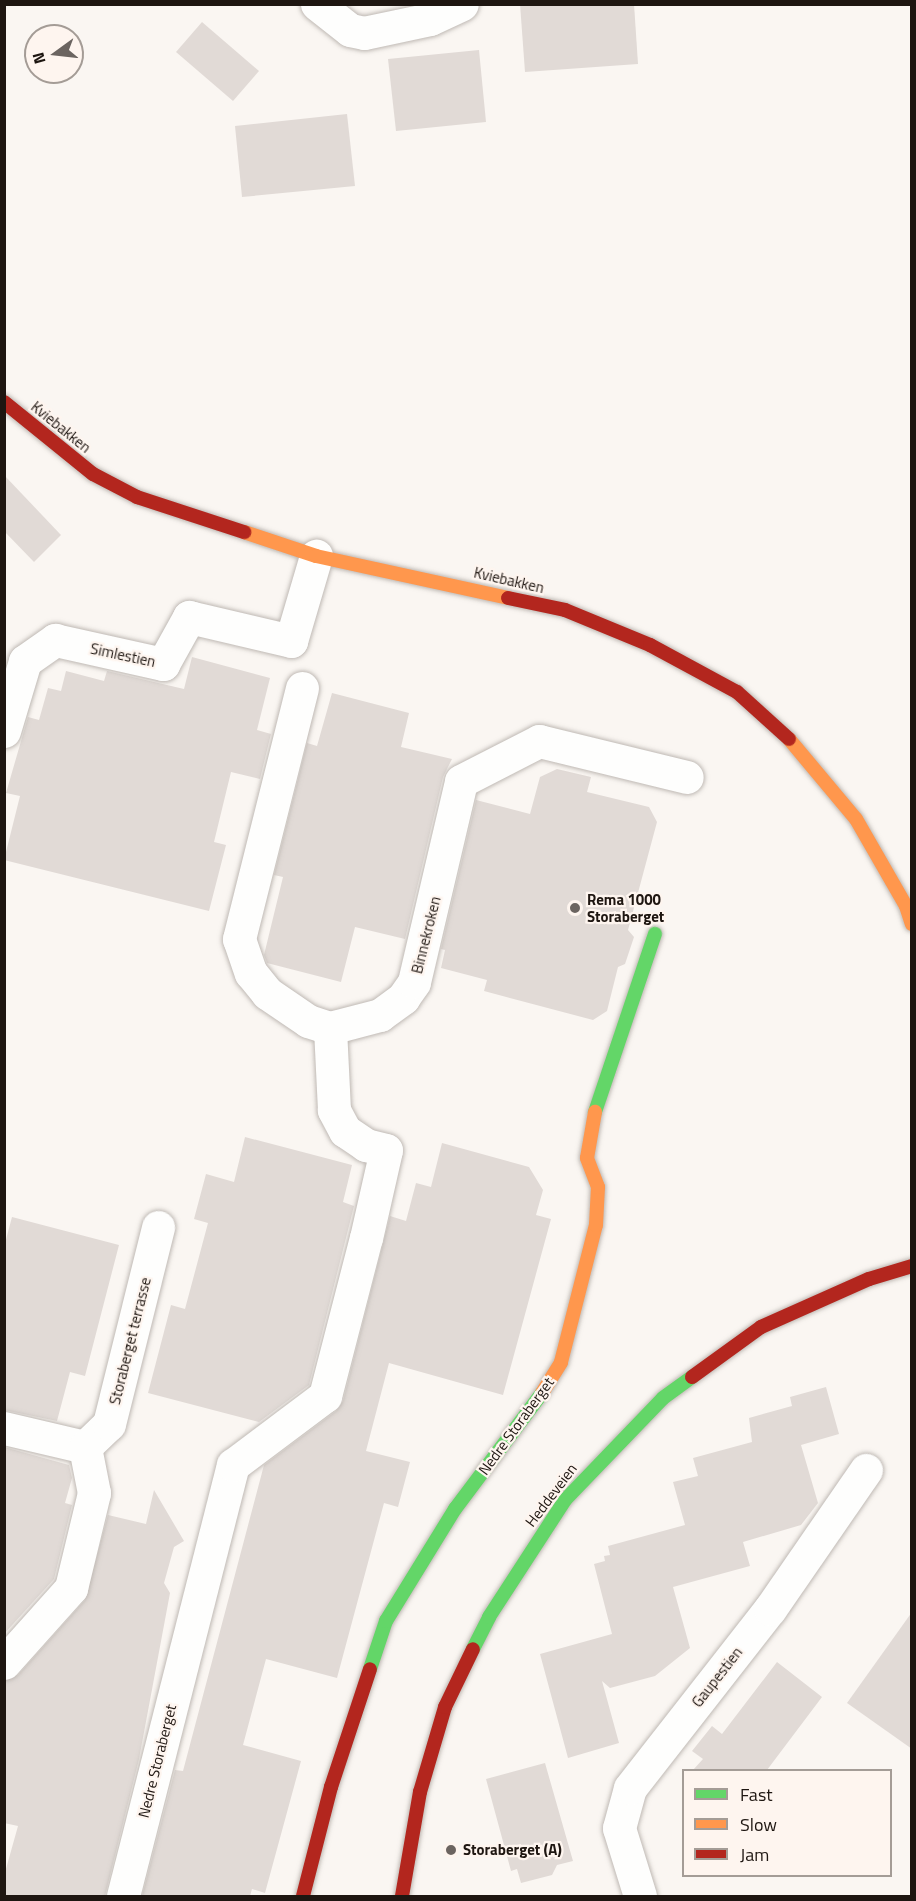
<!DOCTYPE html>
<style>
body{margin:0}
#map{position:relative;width:916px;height:1901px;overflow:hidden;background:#faf6f2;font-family:"Titillium Web",sans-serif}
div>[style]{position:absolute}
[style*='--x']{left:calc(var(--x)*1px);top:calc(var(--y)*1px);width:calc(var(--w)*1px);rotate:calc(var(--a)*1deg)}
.building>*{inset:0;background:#e1dad6}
.roads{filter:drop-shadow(0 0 2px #bfb9b4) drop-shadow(0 0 2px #bfb9b4)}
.street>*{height:33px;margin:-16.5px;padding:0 16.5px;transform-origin:16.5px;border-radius:16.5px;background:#fefefd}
.fast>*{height:14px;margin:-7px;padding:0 7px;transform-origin:7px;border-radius:7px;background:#63d668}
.slow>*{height:14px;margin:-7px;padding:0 7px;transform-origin:7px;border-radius:7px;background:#ff974d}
.jam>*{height:14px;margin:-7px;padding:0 7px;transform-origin:7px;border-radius:7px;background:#b3261e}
.dots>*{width:16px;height:16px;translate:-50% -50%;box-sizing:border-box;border:3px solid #fef5ef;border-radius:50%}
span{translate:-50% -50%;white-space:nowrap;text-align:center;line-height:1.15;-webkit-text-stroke:4.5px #fef5ef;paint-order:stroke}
.street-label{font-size:15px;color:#1e1611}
.poi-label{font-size:15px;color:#1e1611;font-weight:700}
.left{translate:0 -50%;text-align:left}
.frame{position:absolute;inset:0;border:6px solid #1e1611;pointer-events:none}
.legend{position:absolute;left:682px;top:1769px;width:210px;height:108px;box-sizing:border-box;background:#fef5ef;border:2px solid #a49c96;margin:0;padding:8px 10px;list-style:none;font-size:18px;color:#1e1611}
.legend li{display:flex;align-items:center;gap:12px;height:30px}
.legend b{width:30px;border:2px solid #a49c96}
.north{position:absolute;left:24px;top:24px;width:60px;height:60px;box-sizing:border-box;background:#fef5ef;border:2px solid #a49c96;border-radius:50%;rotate:255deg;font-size:16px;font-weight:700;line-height:24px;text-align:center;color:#1e1611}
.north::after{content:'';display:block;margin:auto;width:21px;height:27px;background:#6b6460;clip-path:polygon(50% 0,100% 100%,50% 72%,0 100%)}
</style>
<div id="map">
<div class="building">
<div style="clip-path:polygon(520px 4px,634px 4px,638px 64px,525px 72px)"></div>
<div style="clip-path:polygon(202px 22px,259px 71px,233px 101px,176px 52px)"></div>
<div style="clip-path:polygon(479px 50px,486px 122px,396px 131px,388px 59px)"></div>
<div style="clip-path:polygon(347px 114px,355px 186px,242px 197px,235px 126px)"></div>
<div style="clip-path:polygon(4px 475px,61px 535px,34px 562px,4px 531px)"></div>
<div style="clip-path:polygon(192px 657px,270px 678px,257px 730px,271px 734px,260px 779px,231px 772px,214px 842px,226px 845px,209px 911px,4px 860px,20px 796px,6px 793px,28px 717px,39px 720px,48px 688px,61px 691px,66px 671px,104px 681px,107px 671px,184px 689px)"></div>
<div style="clip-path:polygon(332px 693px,409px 713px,401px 747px,452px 759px,443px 777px,405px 939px,355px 927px,341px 982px,267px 963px,264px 955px,283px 877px,274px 875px,307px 743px,317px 746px)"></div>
<div style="clip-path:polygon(557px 769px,591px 777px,587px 792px,649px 807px,657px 822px,628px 930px,634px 937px,625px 964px,618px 967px,607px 1011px,593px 1020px,484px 991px,487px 980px,441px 968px,445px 950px,441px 949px,476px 800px,530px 814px,540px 777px)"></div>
<div style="clip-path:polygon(245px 1137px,352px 1165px,343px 1202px,354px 1206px,309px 1385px,259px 1422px,148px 1393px,171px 1305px,185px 1309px,208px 1223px,194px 1219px,206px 1174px,234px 1182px)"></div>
<div style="clip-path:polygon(442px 1143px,529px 1167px,543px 1190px,536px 1215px,551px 1219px,503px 1395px,389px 1363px,366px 1451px,410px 1462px,398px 1507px,384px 1503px,337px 1678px,266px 1659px,243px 1745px,301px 1761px,265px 1893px,252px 1889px,250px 1896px,142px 1896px,175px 1770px,183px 1771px,264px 1465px,336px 1411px,343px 1401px,390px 1216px,406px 1221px,416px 1183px,431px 1187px)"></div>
<div style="clip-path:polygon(12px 1217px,119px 1245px,85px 1376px,70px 1372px,57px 1421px,4px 1410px,4px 1247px)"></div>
<div style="clip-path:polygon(826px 1387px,839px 1434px,801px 1445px,818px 1503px,801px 1525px,743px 1542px,750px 1566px,673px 1587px,690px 1648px,655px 1676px,610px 1688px,602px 1681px,619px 1743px,568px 1758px,540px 1654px,612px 1634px,594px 1564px,605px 1561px,604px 1556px,610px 1555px,608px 1546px,685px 1525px,673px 1482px,698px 1476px,693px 1458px,752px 1442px,749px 1418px,792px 1406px,790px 1397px)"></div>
<div style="clip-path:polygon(4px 1447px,69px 1465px,72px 1478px,65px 1503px,72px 1505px,54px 1579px,4px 1634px)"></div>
<div style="clip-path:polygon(154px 1490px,184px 1541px,174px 1547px,164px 1583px,170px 1593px,139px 1759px,105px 1896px,4px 1896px,4px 1876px,18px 1826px,4px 1823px,4px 1681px,18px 1675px,85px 1600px,108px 1515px,146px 1524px)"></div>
<div style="clip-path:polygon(912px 1612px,912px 1749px,847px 1703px)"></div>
<div style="clip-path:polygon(777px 1662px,822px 1697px,767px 1770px,693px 1770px,703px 1759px,692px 1751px,712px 1726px,722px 1734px)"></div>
<div style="clip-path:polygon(545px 1763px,573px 1861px,557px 1865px,552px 1875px,521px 1883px,517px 1869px,511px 1871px,486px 1779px)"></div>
</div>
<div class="roads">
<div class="street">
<div style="--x:317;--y:4;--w:42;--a:38.2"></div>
<div style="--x:350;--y:30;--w:14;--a:12"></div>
<div style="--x:364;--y:33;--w:67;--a:-12"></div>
<div style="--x:430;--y:19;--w:35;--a:-25"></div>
<div style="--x:302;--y:688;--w:259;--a:104.1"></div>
<div style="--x:239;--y:939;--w:36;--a:71"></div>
<div style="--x:251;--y:973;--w:26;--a:51"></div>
<div style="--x:267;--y:993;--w:50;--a:34.3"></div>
<div style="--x:308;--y:1021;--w:23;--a:18"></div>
<div style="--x:330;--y:1028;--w:52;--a:-14.6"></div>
<div style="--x:380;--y:1015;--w:29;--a:-36"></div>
<div style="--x:403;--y:998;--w:19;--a:-55"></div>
<div style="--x:414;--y:982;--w:206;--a:-76.8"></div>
<div style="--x:461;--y:781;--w:88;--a:-27.1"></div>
<div style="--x:539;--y:741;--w:152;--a:13.7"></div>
<div style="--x:4;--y:731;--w:73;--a:-73.3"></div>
<div style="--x:25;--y:661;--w:37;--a:-35"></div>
<div style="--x:55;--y:640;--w:111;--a:12.5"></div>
<div style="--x:163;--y:664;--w:54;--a:-61"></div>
<div style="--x:189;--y:617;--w:105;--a:13.2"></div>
<div style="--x:291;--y:641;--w:89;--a:-73.6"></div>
<div style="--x:4;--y:1428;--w:83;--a:13.2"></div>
<div style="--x:4;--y:1663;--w:101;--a:-48.2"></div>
<div style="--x:71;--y:1588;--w:98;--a:-76.4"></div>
<div style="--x:94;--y:1493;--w:47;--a:-101.1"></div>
<div style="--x:85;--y:1447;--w:33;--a:-44"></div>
<div style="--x:109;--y:1424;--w:203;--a:-76"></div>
<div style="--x:123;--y:1896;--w:445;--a:-75.7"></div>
<div style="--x:233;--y:1465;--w:115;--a:-36.9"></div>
<div style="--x:325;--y:1396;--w:163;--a:-75.5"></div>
<div style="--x:366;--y:1238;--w:90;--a:-77.2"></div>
<div style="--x:386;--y:1150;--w:21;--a:-166"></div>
<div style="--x:366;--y:1145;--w:25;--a:-146"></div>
<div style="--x:345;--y:1131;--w:24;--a:-118"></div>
<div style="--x:334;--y:1110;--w:82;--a:-92.8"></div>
<div style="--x:640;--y:1896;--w:71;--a:-107.2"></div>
<div style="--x:619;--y:1828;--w:41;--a:-74.6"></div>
<div style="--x:630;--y:1788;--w:227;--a:-52"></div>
<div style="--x:770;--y:1609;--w:169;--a:-55.4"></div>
</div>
<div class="fast">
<div style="--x:595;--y:1112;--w:188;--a:-71.4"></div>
<div style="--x:473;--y:1649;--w:36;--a:-63"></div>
<div style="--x:489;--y:1617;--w:140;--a:-57"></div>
<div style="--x:565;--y:1500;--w:141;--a:-46.1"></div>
<div style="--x:663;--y:1398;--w:36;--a:-36"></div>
<div style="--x:370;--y:1669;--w:51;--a:-71.6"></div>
<div style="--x:386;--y:1621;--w:132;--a:-58.4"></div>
<div style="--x:455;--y:1509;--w:145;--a:-53.1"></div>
</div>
<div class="slow">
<div style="--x:244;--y:532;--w:76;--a:18.4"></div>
<div style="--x:316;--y:556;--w:197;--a:12.3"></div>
<div style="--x:789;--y:739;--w:104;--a:50.1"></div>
<div style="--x:856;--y:819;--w:100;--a:60.1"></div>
<div style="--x:906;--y:906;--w:19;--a:72"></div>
<div style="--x:542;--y:1393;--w:36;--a:-58"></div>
<div style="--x:561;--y:1362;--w:141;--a:-75.7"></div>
<div style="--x:596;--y:1225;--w:38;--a:-87"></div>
<div style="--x:598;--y:1187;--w:31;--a:-111"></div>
<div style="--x:587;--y:1158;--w:47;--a:-80.1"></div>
</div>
<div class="jam">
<div style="--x:4;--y:402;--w:114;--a:39"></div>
<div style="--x:93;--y:474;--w:50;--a:27.6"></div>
<div style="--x:137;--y:497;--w:113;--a:18.1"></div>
<div style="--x:508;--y:598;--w:58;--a:11.9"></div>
<div style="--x:565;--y:610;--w:92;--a:22.4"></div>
<div style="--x:650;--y:645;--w:99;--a:28.4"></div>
<div style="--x:737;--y:692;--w:70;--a:42.1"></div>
<div style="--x:692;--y:1377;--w:85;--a:-35.9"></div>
<div style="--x:761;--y:1327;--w:118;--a:-24"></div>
<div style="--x:869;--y:1279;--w:45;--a:-16.8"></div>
<div style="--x:303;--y:1896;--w:113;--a:-75.6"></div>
<div style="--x:331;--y:1787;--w:124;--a:-71.7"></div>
<div style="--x:402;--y:1896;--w:106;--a:-80.2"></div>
<div style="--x:420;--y:1792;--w:89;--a:-73.6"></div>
<div style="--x:445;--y:1707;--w:64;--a:-64.2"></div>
</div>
</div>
<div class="dots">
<div style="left:575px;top:908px;background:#6b6460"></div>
<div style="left:451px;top:1850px;background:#6b6460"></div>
</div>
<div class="street-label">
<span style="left:61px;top:427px;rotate:39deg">Kviebakken</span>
<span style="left:509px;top:580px;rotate:13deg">Kviebakken</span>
<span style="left:123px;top:655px;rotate:12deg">Simlestien</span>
<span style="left:426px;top:935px;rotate:-76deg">Binnekroken</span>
<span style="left:130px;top:1341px;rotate:-76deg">Storaberget terrasse</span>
<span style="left:516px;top:1426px;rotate:-54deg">Nedre Storaberget</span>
<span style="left:551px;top:1495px;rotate:-53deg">Heddeveien</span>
<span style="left:717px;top:1677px;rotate:-52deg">Gaupestien</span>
<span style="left:157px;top:1761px;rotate:-76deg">Nedre Storaberget</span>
</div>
<div class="poi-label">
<span class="left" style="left:587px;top:908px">Rema 1000<br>Storaberget</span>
<span class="left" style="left:463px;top:1850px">Storaberget (A)</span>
</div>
<div class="frame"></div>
<ul class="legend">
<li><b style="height:8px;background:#63d668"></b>Fast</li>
<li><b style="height:8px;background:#ff974d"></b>Slow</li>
<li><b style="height:8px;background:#b3261e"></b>Jam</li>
</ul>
<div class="north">N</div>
</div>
